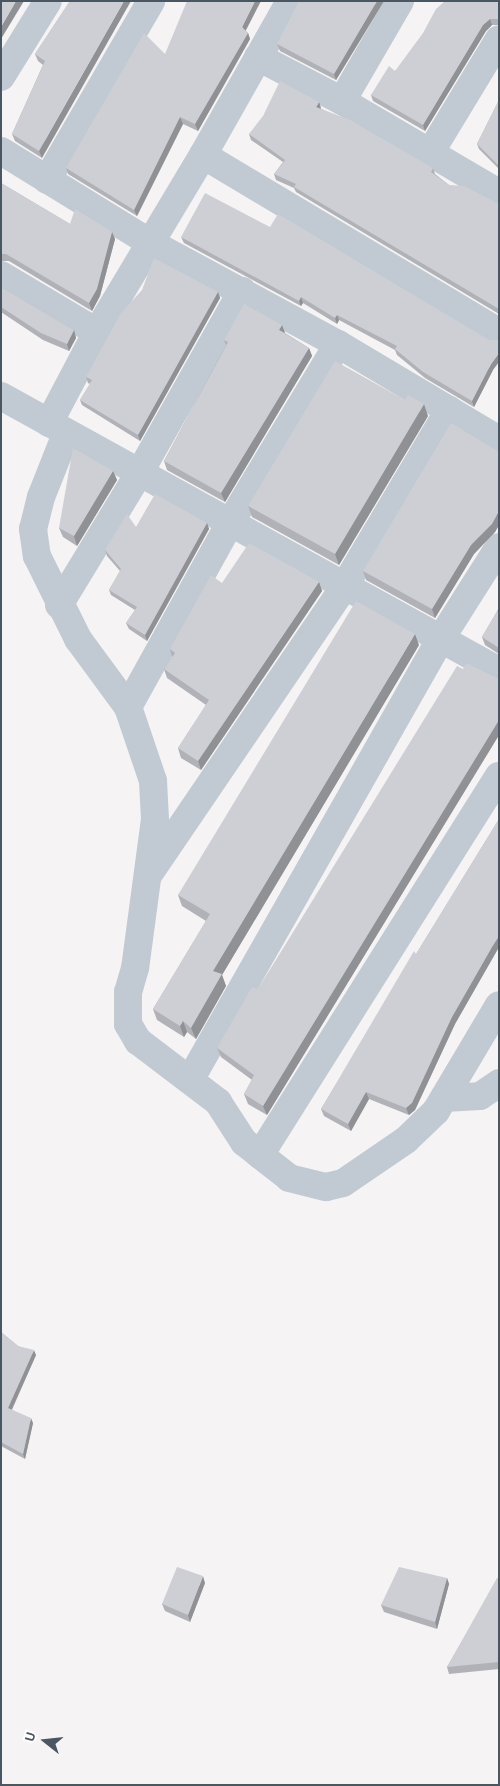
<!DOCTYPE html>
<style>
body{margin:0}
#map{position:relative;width:500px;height:1786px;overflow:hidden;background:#f5f3f3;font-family:"Alegreya Sans",sans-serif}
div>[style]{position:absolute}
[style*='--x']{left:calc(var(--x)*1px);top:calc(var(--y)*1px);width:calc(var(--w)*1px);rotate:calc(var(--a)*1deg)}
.street>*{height:28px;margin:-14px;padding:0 14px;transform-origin:14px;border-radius:14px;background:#c1cad2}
.wall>*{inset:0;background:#b0b2b7}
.shaded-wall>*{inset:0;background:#909195}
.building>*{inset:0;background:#cdcfd5}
span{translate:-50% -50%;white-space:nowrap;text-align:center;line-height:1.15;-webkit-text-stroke:4.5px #fff;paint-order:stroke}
.frame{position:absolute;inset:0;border:2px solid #4a5661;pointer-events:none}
.north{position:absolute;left:20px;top:1716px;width:50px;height:50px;-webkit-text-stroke:4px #fff;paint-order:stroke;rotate:286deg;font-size:14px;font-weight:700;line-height:20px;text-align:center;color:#4a5661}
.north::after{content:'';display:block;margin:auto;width:18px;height:22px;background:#4a5661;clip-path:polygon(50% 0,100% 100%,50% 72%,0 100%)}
</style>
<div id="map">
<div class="street">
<div style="--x:258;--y:57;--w:95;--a:27.6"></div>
<div style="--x:342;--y:101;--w:182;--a:30.4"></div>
<div style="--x:1;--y:77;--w:89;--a:-58.3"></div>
<div style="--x:342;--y:101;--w:116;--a:-59.9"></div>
<div style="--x:1;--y:151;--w:174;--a:31.6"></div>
<div style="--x:149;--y:242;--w:215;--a:28.4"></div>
<div style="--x:338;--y:344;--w:187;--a:30.8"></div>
<div style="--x:430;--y:153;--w:133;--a:-58.8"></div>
<div style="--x:203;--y:155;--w:345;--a:30.9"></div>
<div style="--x:47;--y:180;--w:207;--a:-59.8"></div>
<div style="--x:1;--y:275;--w:112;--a:30.7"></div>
<div style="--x:1;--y:396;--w:569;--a:28.91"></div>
<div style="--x:49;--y:423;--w:103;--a:-62.2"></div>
<div style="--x:97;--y:332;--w:206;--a:-59.1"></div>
<div style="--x:203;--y:155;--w:177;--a:-60.5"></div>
<div style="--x:66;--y:434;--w:68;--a:111.6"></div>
<div style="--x:41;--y:497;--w:33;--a:104"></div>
<div style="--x:33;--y:529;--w:27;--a:82"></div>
<div style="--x:37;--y:556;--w:93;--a:63.7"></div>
<div style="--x:78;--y:639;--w:84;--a:53.7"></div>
<div style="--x:128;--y:707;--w:78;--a:71.3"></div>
<div style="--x:153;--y:781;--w:38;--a:87"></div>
<div style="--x:155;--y:819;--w:150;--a:97.6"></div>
<div style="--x:135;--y:968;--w:25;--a:106"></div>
<div style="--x:128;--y:992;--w:32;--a:90"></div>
<div style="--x:128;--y:1024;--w:20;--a:60"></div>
<div style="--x:138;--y:1041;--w:101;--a:37.3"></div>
<div style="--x:218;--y:1102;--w:48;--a:57"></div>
<div style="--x:244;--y:1142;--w:21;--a:39"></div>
<div style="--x:260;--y:1155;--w:37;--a:38"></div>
<div style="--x:289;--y:1178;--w:38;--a:14"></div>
<div style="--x:326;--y:1187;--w:17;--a:-13"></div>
<div style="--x:343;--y:1183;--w:76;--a:-34.3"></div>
<div style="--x:406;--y:1140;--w:42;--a:-44"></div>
<div style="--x:436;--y:1111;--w:123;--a:-59.3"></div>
<div style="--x:59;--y:605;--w:156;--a:-58.7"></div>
<div style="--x:140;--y:472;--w:208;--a:-60.6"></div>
<div style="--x:128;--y:707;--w:210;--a:-61"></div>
<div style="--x:230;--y:523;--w:209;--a:-58.9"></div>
<div style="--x:149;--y:874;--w:347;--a:-55.8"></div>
<div style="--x:344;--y:587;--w:206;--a:-59.3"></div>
<div style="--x:190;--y:1080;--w:506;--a:-60.4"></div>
<div style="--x:440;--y:640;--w:110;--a:-57.6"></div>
<div style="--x:444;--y:1098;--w:36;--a:-3"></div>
<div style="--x:480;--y:1096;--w:23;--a:-34"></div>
<div style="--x:260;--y:1155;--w:448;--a:-57.8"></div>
</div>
<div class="wall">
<div style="clip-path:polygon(70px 1px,42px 158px,15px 141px,12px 134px,43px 65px,38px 61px,35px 54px)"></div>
<div style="clip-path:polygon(384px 1px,336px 80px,280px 51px,277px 44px)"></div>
<div style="clip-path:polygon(499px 1px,499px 25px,492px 25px,486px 31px,425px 131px,373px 101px,371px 95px,395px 71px)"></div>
<div style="clip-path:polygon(246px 31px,248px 33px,250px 39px,198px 131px,183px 124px,137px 216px,68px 174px,66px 168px,165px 54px)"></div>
<div style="clip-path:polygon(499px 100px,499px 169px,479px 149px,477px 144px)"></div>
<div style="clip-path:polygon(320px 108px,433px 168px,435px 174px,449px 185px,497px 203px,499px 202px,499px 314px,296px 192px,294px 188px,276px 180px,274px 174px,283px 162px,251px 140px,249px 134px,321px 108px)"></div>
<div style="clip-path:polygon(1px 183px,70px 224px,112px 232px,115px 239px,100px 296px,92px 311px,9px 261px,1px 261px)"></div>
<div style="clip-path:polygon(181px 237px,493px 370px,474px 407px,425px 378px,397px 355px,395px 350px,339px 320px,337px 324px,303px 303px,301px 306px,184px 243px)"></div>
<div style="clip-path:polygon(1px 287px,74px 330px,76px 338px,69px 351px,43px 340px,1px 312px)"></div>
<div style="clip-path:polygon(218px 292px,220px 298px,140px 441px,82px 405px,80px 400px,90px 384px,88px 383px,86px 377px)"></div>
<div style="clip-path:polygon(282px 325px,285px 333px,309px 348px,312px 356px,225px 502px,167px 470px,164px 461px,226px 345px,224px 340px)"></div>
<div style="clip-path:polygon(405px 400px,428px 416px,339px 565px,252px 517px,248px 506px)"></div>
<div style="clip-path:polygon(499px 452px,499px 525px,495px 532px,474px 554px,435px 618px,366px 580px,363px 571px)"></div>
<div style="clip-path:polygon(113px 471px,117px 480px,77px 546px,63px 537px,59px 528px)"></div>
<div style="clip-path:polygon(207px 523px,209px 529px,147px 641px,129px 629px,126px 623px,135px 610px,111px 595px,109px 590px,120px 571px,107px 556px,105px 550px,136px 527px)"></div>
<div style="clip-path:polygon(319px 582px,322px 591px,201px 770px,181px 758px,178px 748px,206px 705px,167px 678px,164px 669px,172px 657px,170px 649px,222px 583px)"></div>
<div style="clip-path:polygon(499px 608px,499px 654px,485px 645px,482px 637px)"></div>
<div style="clip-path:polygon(419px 645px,222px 975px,226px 986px,196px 1039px,187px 1032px,184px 1037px,157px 1020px,153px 1009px,206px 921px,182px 906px,178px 895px)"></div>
<div style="clip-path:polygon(463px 669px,499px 679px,499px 735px,267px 1115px,248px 1104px,244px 1094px,252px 1080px,221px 1057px,217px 1048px,258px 989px)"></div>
<div style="clip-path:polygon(499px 819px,499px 947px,455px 1024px,415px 1110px,409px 1115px,369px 1099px,351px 1131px,324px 1116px,321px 1109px)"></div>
<div style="clip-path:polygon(1px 1332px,18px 1346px,36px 1355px,12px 1410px,33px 1423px,25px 1459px,1px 1446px)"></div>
<div style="clip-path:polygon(447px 1578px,449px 1584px,437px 1629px,384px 1612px,381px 1605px)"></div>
<div style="clip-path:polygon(499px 1578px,499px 1669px,449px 1674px,447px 1667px)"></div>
<div style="clip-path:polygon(205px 1583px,190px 1622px,165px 1611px,162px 1604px)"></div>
</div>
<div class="shaded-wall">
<div style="clip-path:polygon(16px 1px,24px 1px,1px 39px,1px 27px)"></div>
<div style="clip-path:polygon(124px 1px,131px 1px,42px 158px,39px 151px)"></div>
<div style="clip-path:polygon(255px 1px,261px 1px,244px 34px,242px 27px)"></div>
<div style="clip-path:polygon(377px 1px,384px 1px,336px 80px,334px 74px)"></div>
<div style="clip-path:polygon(490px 19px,492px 25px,486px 31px,425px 131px,423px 125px,483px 25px)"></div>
<div style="clip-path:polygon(248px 33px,250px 39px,198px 131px,195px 124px)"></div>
<div style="clip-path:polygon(319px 102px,321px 108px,318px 113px,316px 107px)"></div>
<div style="clip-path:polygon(180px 117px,183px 124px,137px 216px,134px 210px)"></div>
<div style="clip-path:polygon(112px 232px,115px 239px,100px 296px,92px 311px,89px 303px)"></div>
<div style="clip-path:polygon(218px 292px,220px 298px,140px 441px,138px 435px)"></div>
<div style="clip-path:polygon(301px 297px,303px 303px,301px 306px,299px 301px)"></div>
<div style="clip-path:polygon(337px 315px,339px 320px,337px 324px,335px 318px)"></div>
<div style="clip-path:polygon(282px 325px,285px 333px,279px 330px)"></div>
<div style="clip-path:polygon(74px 330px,76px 338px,69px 351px,67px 344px)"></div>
<div style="clip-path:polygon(309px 348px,312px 356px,225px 502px,221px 493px)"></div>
<div style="clip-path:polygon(499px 353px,499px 362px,493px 370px,474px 407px,472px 401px,491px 364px)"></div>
<div style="clip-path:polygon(424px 404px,428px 416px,339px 565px,335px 554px)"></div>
<div style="clip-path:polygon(113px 471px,117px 480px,77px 546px,74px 536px)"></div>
<div style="clip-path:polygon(499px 511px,499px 525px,495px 532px,474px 554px,435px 618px,432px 609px,471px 545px)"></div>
<div style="clip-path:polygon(207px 523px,209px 529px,147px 641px,145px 635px)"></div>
<div style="clip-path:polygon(319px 582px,322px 591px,201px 770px,198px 761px)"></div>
<div style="clip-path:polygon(415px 634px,419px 645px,222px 975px,226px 986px,196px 1039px,191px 1028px,213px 971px)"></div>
<div style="clip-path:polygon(499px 720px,499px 735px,267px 1115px,263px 1106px)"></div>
<div style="clip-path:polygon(499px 936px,499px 947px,455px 1024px,415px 1110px,409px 1115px,406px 1108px,452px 1017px,492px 947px)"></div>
<div style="clip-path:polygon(183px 1021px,187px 1032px,184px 1037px,180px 1026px)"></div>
<div style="clip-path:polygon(366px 1092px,369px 1099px,351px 1131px,348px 1124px)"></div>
<div style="clip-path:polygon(34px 1350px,36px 1355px,10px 1413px,8px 1408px)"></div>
<div style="clip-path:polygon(31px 1418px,33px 1423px,25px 1459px,23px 1454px)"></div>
<div style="clip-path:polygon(203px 1576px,205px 1583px,190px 1622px,188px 1615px)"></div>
<div style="clip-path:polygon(447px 1578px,449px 1584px,437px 1629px,435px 1622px)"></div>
</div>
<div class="building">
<div style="clip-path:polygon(1px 1px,16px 1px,1px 27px)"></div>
<div style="clip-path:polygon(70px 1px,124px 1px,39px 151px,12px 134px,45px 61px,35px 54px)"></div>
<div style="clip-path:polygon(187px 1px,255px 1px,242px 27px,248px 33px,195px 124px,180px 117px,134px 210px,66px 168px,144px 33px,165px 54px)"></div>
<div style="clip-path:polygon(299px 1px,377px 1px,334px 74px,277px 44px)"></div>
<div style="clip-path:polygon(445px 1px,499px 1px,499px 19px,490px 19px,483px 25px,423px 125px,371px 95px,389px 66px,395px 71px,423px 33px,436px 9px)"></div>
<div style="clip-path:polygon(280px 81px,319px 102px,316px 107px,350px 120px,433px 168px,431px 172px,449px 185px,464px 186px,497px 203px,499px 202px,499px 309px,294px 187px,296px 184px,274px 174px,285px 160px,249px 134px,263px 116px)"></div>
<div style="clip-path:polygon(499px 100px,499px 166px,477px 144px)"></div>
<div style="clip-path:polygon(1px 183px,70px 224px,75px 209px,112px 232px,97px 289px,89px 303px,6px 254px,1px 254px)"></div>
<div style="clip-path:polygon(205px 193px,270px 227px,278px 214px,489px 340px,499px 340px,499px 353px,491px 364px,472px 401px,423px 372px,395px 349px,397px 346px,337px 315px,335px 318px,301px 297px,299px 301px,181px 237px)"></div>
<div style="clip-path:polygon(154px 258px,218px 292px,138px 435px,80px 400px,92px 380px,86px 377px,121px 313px,142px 290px)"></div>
<div style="clip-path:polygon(1px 287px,74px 330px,67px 344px,41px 333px,1px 307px)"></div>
<div style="clip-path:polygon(244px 304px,282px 325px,279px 330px,309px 348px,221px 493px,164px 461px,228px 342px,224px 340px)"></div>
<div style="clip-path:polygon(335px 361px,405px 400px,408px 395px,424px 404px,335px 554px,248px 506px)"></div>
<div style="clip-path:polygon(451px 423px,499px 452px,499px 511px,492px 524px,471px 545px,432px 609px,363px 571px)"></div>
<div style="clip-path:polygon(73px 448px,113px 471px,74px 536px,59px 528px)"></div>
<div style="clip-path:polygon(155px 494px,207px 523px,145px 635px,126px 623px,137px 607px,109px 590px,121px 569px,105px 550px,127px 514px,136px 527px)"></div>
<div style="clip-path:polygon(249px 543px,319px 582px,198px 761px,178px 748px,209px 700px,164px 669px,175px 653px,170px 649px,211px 575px,222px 583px)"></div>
<div style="clip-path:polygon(356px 601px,415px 634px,213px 971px,222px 974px,191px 1028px,183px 1021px,180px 1026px,153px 1009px,210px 914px,178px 895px)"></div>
<div style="clip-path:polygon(499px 608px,499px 648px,482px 637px)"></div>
<div style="clip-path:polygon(466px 663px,499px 679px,499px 720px,263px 1106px,244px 1094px,254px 1075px,217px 1048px,252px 987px,258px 989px,457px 666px,463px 669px)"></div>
<div style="clip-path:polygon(499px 819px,499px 936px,492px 947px,452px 1017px,412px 1103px,406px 1108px,366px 1092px,348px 1124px,321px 1109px,414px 951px,416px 954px)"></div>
<div style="clip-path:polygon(1px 1332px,18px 1346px,34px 1350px,8px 1408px,31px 1418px,23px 1454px,1px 1442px)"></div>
<div style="clip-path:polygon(177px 1567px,203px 1576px,188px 1615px,162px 1604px)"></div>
<div style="clip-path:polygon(399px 1567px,447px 1578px,435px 1622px,381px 1605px)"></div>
<div style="clip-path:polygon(497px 1578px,499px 1578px,499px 1662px,447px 1667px)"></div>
</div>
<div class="frame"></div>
<div class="north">U</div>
</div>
